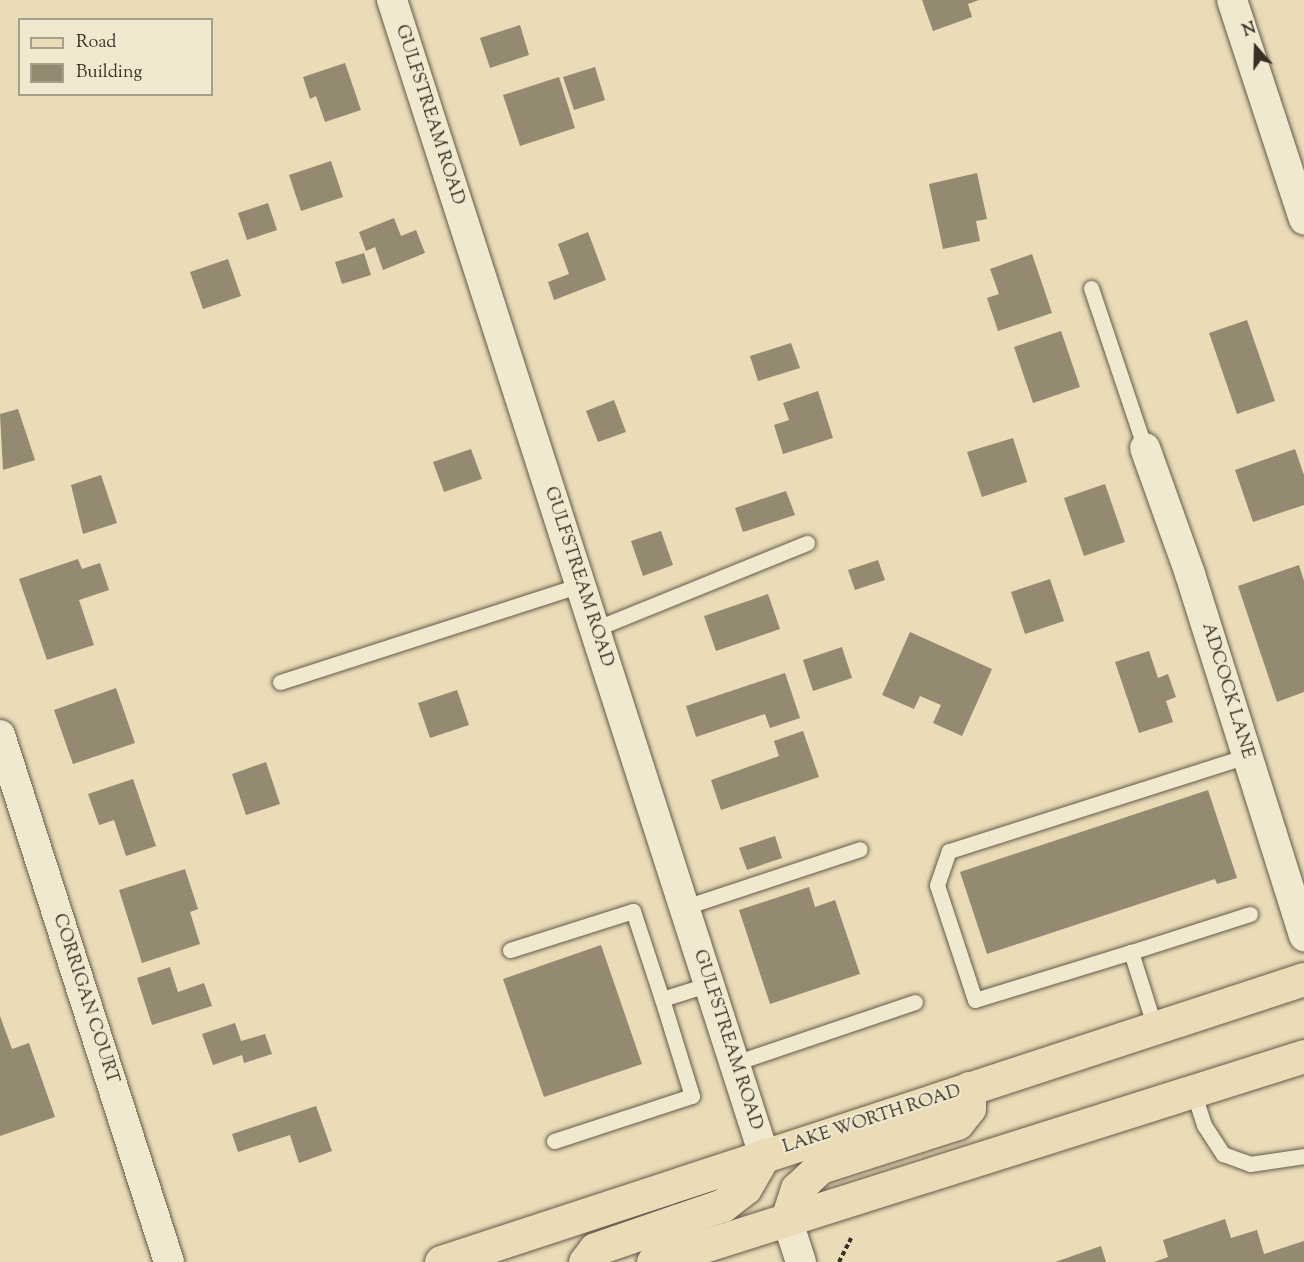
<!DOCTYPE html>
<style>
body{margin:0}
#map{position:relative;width:1304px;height:1262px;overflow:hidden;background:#e9dcb7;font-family:"Sorts Mill Goudy",serif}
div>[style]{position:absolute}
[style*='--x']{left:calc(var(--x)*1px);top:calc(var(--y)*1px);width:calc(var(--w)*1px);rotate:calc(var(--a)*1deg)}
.building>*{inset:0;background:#948971}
.path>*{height:4px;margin-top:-2px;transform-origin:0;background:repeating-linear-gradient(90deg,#382f25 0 4.5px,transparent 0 7.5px)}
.roads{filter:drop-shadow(0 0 2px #645a4a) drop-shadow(0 0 2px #645a4a)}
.service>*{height:15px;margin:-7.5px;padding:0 7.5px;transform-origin:7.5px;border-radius:7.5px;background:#f1e8d0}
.minor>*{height:30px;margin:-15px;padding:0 15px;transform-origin:15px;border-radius:15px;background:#f1e8d0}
.primary>*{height:33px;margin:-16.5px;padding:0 16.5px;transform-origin:16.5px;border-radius:16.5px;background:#e9dcb7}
span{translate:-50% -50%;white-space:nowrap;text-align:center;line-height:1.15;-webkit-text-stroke:4.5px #f1e8d0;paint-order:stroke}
.street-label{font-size:18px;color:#382f25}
.legend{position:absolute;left:18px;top:18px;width:195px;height:78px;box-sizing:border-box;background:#f1e8d0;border:2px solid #a79e8c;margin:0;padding:8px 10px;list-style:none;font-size:18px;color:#382f25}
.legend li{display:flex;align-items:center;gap:12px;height:30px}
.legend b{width:30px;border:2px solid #a79e8c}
.north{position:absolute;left:1226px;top:18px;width:60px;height:60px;-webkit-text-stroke:4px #f1e8d0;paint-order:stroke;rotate:340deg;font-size:16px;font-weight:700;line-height:24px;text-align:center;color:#382f25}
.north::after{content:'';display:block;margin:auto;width:21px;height:27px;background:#382f25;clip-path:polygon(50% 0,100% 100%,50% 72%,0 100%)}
</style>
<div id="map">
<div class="building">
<div style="clip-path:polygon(922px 0,979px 0,968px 4px,972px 17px,933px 31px)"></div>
<div style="clip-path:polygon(520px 25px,529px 55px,490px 68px,480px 38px)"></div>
<div style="clip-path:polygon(345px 63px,361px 110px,325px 122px,316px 96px,310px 99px,303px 77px)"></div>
<div style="clip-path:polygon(595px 67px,605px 100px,574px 110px,563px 77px)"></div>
<div style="clip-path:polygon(559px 77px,575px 128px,520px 146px,503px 95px)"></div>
<div style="clip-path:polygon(331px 161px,343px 197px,301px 211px,289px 175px)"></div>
<div style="clip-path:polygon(977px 173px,987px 219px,976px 221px,980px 241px,943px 249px,929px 184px)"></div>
<div style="clip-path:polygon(268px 203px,277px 230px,247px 240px,238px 213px)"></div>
<div style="clip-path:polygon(394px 218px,401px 236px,416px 230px,425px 253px,383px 270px,375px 247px,366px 251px,359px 232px)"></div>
<div style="clip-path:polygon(588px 232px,606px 280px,554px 300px,548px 282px,569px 274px,558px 244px)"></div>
<div style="clip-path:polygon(364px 253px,371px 275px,342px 284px,335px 262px)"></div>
<div style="clip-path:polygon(1032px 254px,1052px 313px,998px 331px,987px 298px,999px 294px,990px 269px)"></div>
<div style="clip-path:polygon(228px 259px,241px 296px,203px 309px,190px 272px)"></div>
<div style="clip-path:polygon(1247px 320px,1275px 401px,1237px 414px,1209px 333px)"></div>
<div style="clip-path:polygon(1061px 331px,1080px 387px,1033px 403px,1014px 347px)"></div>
<div style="clip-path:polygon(791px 343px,800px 368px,758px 381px,750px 356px)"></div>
<div style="clip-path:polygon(818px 391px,833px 438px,783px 454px,774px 425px,789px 420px,783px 403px)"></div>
<div style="clip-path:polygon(614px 400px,626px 432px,598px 442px,586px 411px)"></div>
<div style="clip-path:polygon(18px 409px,35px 460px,3px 470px,0 414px)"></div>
<div style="clip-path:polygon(1013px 438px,1027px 482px,982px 497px,967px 452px)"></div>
<div style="clip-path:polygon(471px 449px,482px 479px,444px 492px,433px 462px)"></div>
<div style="clip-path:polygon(1295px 449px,1304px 475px,1304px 505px,1253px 522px,1235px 470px)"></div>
<div style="clip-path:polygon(101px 475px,117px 523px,83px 534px,71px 485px)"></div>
<div style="clip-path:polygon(1105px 484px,1125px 542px,1084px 556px,1064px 498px)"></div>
<div style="clip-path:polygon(786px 491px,795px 515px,743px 532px,735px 508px)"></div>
<div style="clip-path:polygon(661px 531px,673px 565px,643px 576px,631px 541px)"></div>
<div style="clip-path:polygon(78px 559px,82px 569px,100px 563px,109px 590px,79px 600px,94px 645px,47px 660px,19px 579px)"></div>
<div style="clip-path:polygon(878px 560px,885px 580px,855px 590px,848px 570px)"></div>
<div style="clip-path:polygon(1299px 565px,1304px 581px,1304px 692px,1277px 702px,1238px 586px)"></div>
<div style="clip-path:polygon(1050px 579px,1064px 621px,1025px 634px,1011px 592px)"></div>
<div style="clip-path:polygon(768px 594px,780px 629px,716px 651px,704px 616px)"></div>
<div style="clip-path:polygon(910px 632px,992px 669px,962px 736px,933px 723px,941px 705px,920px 696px,914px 709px,882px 695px)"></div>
<div style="clip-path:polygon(842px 647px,852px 678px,813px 691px,803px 660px)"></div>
<div style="clip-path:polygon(1149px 651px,1158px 678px,1168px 674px,1176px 697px,1166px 701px,1173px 722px,1139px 733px,1115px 662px)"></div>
<div style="clip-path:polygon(785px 673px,800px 718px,770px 728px,765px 714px,696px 737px,686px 706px)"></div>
<div style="clip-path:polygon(116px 688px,135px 743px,73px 764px,54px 710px)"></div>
<div style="clip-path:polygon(457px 690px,469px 725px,430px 738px,418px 703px)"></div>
<div style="clip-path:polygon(803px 731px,819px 777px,721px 810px,711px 780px,779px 756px,774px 741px)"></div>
<div style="clip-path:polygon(266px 762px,280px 804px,246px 815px,232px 774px)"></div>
<div style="clip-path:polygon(133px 779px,156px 846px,126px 856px,114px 820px,99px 825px,88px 794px)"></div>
<div style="clip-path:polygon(1208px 790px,1237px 878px,1217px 884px,1215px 879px,987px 954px,960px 872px)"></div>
<div style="clip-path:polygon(775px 836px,782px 858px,747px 870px,739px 848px)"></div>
<div style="clip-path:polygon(185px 869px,198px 909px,190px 912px,200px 944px,142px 963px,119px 890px)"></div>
<div style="clip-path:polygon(809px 887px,815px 907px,835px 900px,860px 974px,770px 1004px,739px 910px)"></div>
<div style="clip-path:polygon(601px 945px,642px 1064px,544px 1097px,503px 979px)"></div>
<div style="clip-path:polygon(170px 967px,178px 992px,204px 983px,212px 1006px,152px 1025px,137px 978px)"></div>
<div style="clip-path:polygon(0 1016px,12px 1049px,29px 1043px,55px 1117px,0 1136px)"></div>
<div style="clip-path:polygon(235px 1023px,241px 1041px,265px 1034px,272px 1054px,244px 1063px,242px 1055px,213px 1065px,202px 1034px)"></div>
<div style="clip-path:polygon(316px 1106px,332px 1151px,299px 1163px,290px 1135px,238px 1152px,232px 1134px)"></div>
<div style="clip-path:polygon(1225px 1219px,1231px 1238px,1257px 1230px,1264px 1254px,1304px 1241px,1304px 1262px,1154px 1262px,1168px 1257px,1163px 1240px)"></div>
<div style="clip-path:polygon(1101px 1246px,1106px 1262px,1055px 1262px)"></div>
</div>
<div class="path">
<div style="--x:839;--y:1262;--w:27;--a:-63"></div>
</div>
<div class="roads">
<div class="service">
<div style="--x:1091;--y:288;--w:169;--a:71.4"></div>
<div style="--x:595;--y:629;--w:229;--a:-22.1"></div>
<div style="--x:280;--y:682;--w:316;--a:-17.9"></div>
<div style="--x:685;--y:907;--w:184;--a:-18.3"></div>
<div style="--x:510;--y:950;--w:129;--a:-17.6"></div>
<div style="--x:633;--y:911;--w:93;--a:71.8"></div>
<div style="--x:1131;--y:952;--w:163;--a:162.9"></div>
<div style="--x:975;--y:1000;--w:121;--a:-108.3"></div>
<div style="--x:937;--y:885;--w:36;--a:-71"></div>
<div style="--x:949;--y:851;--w:313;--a:-17.7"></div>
<div style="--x:1155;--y:1028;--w:80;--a:-107.5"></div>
<div style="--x:1131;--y:952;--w:125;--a:-17.7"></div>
<div style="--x:735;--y:1063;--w:190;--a:-18.7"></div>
<div style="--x:1193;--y:1091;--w:36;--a:72"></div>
<div style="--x:1204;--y:1125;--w:35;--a:57"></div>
<div style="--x:1223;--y:1154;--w:29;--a:20"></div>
<div style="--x:1250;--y:1164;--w:55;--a:-8.4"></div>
<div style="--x:554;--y:1141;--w:145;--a:-18.1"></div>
<div style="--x:692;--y:1096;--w:102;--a:-107.2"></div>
<div style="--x:662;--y:999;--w:50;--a:-17.4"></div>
</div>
<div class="minor">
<div style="--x:392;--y:0;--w:1213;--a:72.15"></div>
<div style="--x:1232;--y:0;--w:231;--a:71.8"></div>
<div style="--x:1145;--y:448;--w:134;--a:70.3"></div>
<div style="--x:1190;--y:574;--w:380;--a:72.5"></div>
<div style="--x:0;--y:735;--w:553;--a:72.22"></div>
<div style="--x:787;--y:1219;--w:45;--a:72"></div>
</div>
<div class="primary">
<div style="--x:787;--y:1219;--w:32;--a:-72"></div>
<div style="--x:797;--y:1189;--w:32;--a:-44"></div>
<div style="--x:820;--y:1167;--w:144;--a:-17.8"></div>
<div style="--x:957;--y:1123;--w:19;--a:-51"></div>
<div style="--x:969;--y:1108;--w:20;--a:-90"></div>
<div style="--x:441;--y:1262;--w:908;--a:-18.16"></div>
<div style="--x:585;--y:1262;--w:16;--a:-52"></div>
<div style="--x:595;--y:1249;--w:135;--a:-19"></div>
<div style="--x:723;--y:1205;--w:28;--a:-38"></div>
<div style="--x:745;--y:1188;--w:38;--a:-60"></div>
<div style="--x:653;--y:1262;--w:683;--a:-17.56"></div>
</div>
</div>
<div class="street-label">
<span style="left:429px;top:115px;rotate:72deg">GULFSTREAM ROAD</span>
<span style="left:578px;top:577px;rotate:72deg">GULFSTREAM ROAD</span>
<span style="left:1227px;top:691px;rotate:73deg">ADCOCK LANE</span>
<span style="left:85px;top:999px;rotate:72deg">CORRIGAN COURT</span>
<span style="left:727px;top:1040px;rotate:72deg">GULFSTREAM ROAD</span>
<span style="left:872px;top:1120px;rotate:-18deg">LAKE WORTH ROAD</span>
</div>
<ul class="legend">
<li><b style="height:8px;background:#e9dcb7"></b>Road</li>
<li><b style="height:16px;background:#948971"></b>Building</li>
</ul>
<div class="north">N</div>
</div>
